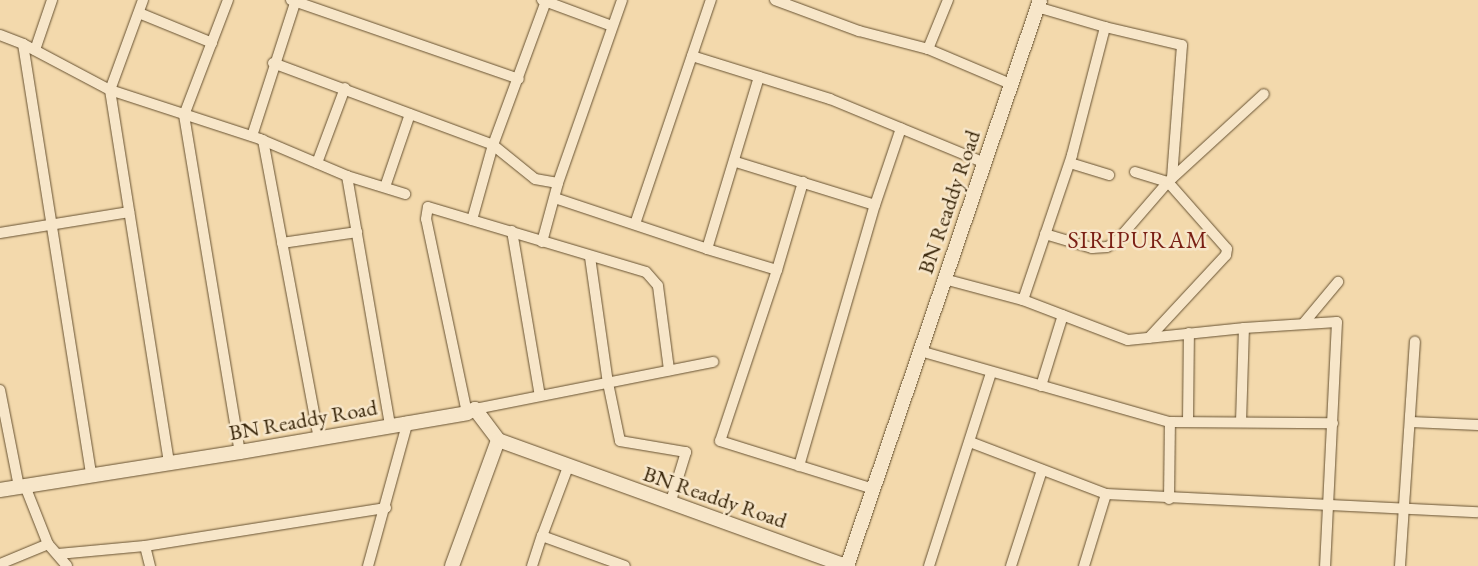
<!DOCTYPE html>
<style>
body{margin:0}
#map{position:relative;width:1478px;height:566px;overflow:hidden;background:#f3d9ac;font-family:"EB Garamond",serif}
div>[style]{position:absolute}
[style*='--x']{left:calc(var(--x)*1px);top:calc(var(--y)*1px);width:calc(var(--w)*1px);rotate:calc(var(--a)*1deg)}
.roads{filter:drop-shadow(0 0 1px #675232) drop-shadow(0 0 1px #675232)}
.minor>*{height:10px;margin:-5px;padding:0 5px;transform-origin:5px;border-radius:5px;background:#f7e6c9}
.tertiary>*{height:14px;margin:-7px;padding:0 7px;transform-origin:7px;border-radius:7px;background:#f7e6c9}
span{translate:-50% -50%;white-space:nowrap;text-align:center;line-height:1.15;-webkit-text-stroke:5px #f7e6c9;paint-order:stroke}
.street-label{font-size:22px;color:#382509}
.neighbourhood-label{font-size:24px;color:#7a1f14;letter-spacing:1px}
</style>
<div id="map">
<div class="roads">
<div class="minor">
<div style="--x:143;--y:0;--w:96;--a:110.1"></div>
<div style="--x:110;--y:90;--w:378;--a:81"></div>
<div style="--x:228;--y:0;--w:123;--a:110.9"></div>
<div style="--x:184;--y:115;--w:342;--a:80.6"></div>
<div style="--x:291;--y:0;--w:241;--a:19.1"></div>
<div style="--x:542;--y:0;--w:75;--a:20.4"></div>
<div style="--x:775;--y:0;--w:90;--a:20.3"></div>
<div style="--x:859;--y:31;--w:71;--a:14.6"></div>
<div style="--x:928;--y:49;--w:90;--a:22.9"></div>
<div style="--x:1037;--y:7;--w:71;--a:16.4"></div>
<div style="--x:1105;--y:27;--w:79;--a:13.2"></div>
<div style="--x:1182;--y:45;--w:133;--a:94.3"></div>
<div style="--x:139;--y:13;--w:79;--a:22.3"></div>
<div style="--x:0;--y:35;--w:25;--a:21"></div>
<div style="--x:23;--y:44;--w:98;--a:27.9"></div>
<div style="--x:110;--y:90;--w:158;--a:18.1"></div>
<div style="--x:260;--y:139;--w:95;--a:23"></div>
<div style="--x:347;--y:176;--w:61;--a:17.2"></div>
<div style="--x:23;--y:44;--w:436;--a:81"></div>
<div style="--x:928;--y:49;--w:53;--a:-67.8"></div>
<div style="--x:35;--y:50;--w:53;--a:-71.2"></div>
<div style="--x:692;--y:56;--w:145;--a:17.3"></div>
<div style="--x:830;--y:99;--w:168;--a:22.4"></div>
<div style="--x:273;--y:63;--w:235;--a:20.4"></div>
<div style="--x:493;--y:145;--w:54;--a:39"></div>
<div style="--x:535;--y:179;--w:23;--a:10"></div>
<div style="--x:252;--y:136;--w:143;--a:-72.1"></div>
<div style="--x:263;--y:140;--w:303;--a:79.4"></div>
<div style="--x:736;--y:162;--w:145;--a:17.2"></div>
<div style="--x:317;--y:163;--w:80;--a:-69.5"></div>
<div style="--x:1070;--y:163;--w:41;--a:17.1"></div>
<div style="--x:1135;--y:172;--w:34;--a:17"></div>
<div style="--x:1168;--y:182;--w:89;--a:48.6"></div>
<div style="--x:1227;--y:249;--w:6;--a:99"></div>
<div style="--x:1226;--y:255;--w:113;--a:132.9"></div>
<div style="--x:347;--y:176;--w:254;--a:80.2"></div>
<div style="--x:385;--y:187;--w:77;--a:-71.1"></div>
<div style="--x:555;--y:198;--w:160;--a:18.5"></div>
<div style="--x:707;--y:249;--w:180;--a:-73.2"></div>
<div style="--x:472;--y:220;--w:78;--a:-74.4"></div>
<div style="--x:493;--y:145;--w:153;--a:-69.8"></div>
<div style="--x:635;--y:224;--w:237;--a:-71.3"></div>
<div style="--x:512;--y:231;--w:167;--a:80.4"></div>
<div style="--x:0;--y:233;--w:131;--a:-9.2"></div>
<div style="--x:1045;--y:234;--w:49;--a:16.6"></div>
<div style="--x:1092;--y:248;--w:15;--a:-4"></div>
<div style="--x:1107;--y:247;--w:10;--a:-29"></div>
<div style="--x:1116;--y:242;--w:79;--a:-49.1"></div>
<div style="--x:1168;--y:182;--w:130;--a:-42.5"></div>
<div style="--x:542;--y:242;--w:61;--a:-74.8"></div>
<div style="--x:558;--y:183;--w:194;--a:-70.7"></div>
<div style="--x:282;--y:243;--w:76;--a:-8.3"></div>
<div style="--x:707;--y:249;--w:73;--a:16.7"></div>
<div style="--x:777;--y:270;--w:92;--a:-73.5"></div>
<div style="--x:590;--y:257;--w:127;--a:81.9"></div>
<div style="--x:608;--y:383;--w:59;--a:78.3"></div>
<div style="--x:620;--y:441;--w:67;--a:9.5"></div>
<div style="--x:686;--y:452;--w:54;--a:107.1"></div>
<div style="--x:777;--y:270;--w:180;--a:108.4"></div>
<div style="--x:720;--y:441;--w:160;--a:17.4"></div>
<div style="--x:944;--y:279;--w:82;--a:14.9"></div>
<div style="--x:1023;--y:300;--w:112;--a:20.9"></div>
<div style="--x:1128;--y:340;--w:117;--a:-5.9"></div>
<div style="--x:1244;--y:328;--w:93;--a:-3.7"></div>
<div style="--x:1337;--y:322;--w:244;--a:92.8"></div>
<div style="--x:1023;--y:300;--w:153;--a:-71.3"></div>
<div style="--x:1072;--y:155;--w:132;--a:-75.5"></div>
<div style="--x:1303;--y:324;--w:55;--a:-50.2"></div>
<div style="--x:920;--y:351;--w:260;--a:15.9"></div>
<div style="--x:1170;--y:422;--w:163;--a:0.4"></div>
<div style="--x:1041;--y:386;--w:74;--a:-72.8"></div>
<div style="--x:0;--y:390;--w:99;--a:78.9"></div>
<div style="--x:475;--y:409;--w:243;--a:-11.2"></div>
<div style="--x:467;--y:413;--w:198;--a:-101.9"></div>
<div style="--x:426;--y:219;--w:12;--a:-81"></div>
<div style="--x:428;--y:207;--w:227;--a:16.6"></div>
<div style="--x:646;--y:272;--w:18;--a:49"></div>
<div style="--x:658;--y:286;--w:85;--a:82.5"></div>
<div style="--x:1188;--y:422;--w:89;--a:-89.4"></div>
<div style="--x:1241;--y:422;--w:94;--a:-88.2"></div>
<div style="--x:1411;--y:422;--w:67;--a:2.6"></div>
<div style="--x:970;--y:442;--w:146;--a:20.9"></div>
<div style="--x:1106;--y:494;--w:372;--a:2.8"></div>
<div style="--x:799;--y:466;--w:272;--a:-73.8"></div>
<div style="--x:875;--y:205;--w:81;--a:-71.3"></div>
<div style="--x:568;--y:467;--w:74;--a:110.6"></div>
<div style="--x:542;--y:536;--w:88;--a:19.9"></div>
<div style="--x:25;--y:486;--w:62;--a:68.4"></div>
<div style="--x:48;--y:544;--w:29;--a:49"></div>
<div style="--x:1169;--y:499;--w:77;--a:-89.3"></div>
<div style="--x:145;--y:546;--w:21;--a:76"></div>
<div style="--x:58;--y:554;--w:87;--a:-5.3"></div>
<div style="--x:145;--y:546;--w:244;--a:-9"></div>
<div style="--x:0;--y:564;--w:52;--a:-22.6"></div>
<div style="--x:368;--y:566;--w:150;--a:-74.6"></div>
<div style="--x:532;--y:566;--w:32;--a:-72"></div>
<div style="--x:929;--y:566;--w:203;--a:-72.2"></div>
<div style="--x:1011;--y:566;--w:101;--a:-72.1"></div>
<div style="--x:1084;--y:566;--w:75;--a:-73"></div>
<div style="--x:1400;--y:566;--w:225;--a:-86.2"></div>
</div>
<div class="tertiary">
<div style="--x:0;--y:490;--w:243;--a:-9"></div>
<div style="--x:240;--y:452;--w:230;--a:-9.7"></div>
<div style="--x:467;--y:413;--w:9;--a:-27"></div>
<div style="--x:475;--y:409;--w:39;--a:53"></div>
<div style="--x:498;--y:440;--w:371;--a:19.9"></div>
<div style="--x:452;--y:566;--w:134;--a:-69.9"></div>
<div style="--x:847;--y:566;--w:598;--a:-71.17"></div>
</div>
</div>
<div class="street-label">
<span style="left:949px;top:202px;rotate:-71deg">BN Readdy Road</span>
<span style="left:303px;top:420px;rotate:-10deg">BN Readdy Road</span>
<span style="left:715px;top:497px;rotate:19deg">BN Readdy Road</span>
</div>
<div class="neighbourhood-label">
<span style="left:1138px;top:240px">SIRIPURAM</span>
</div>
</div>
